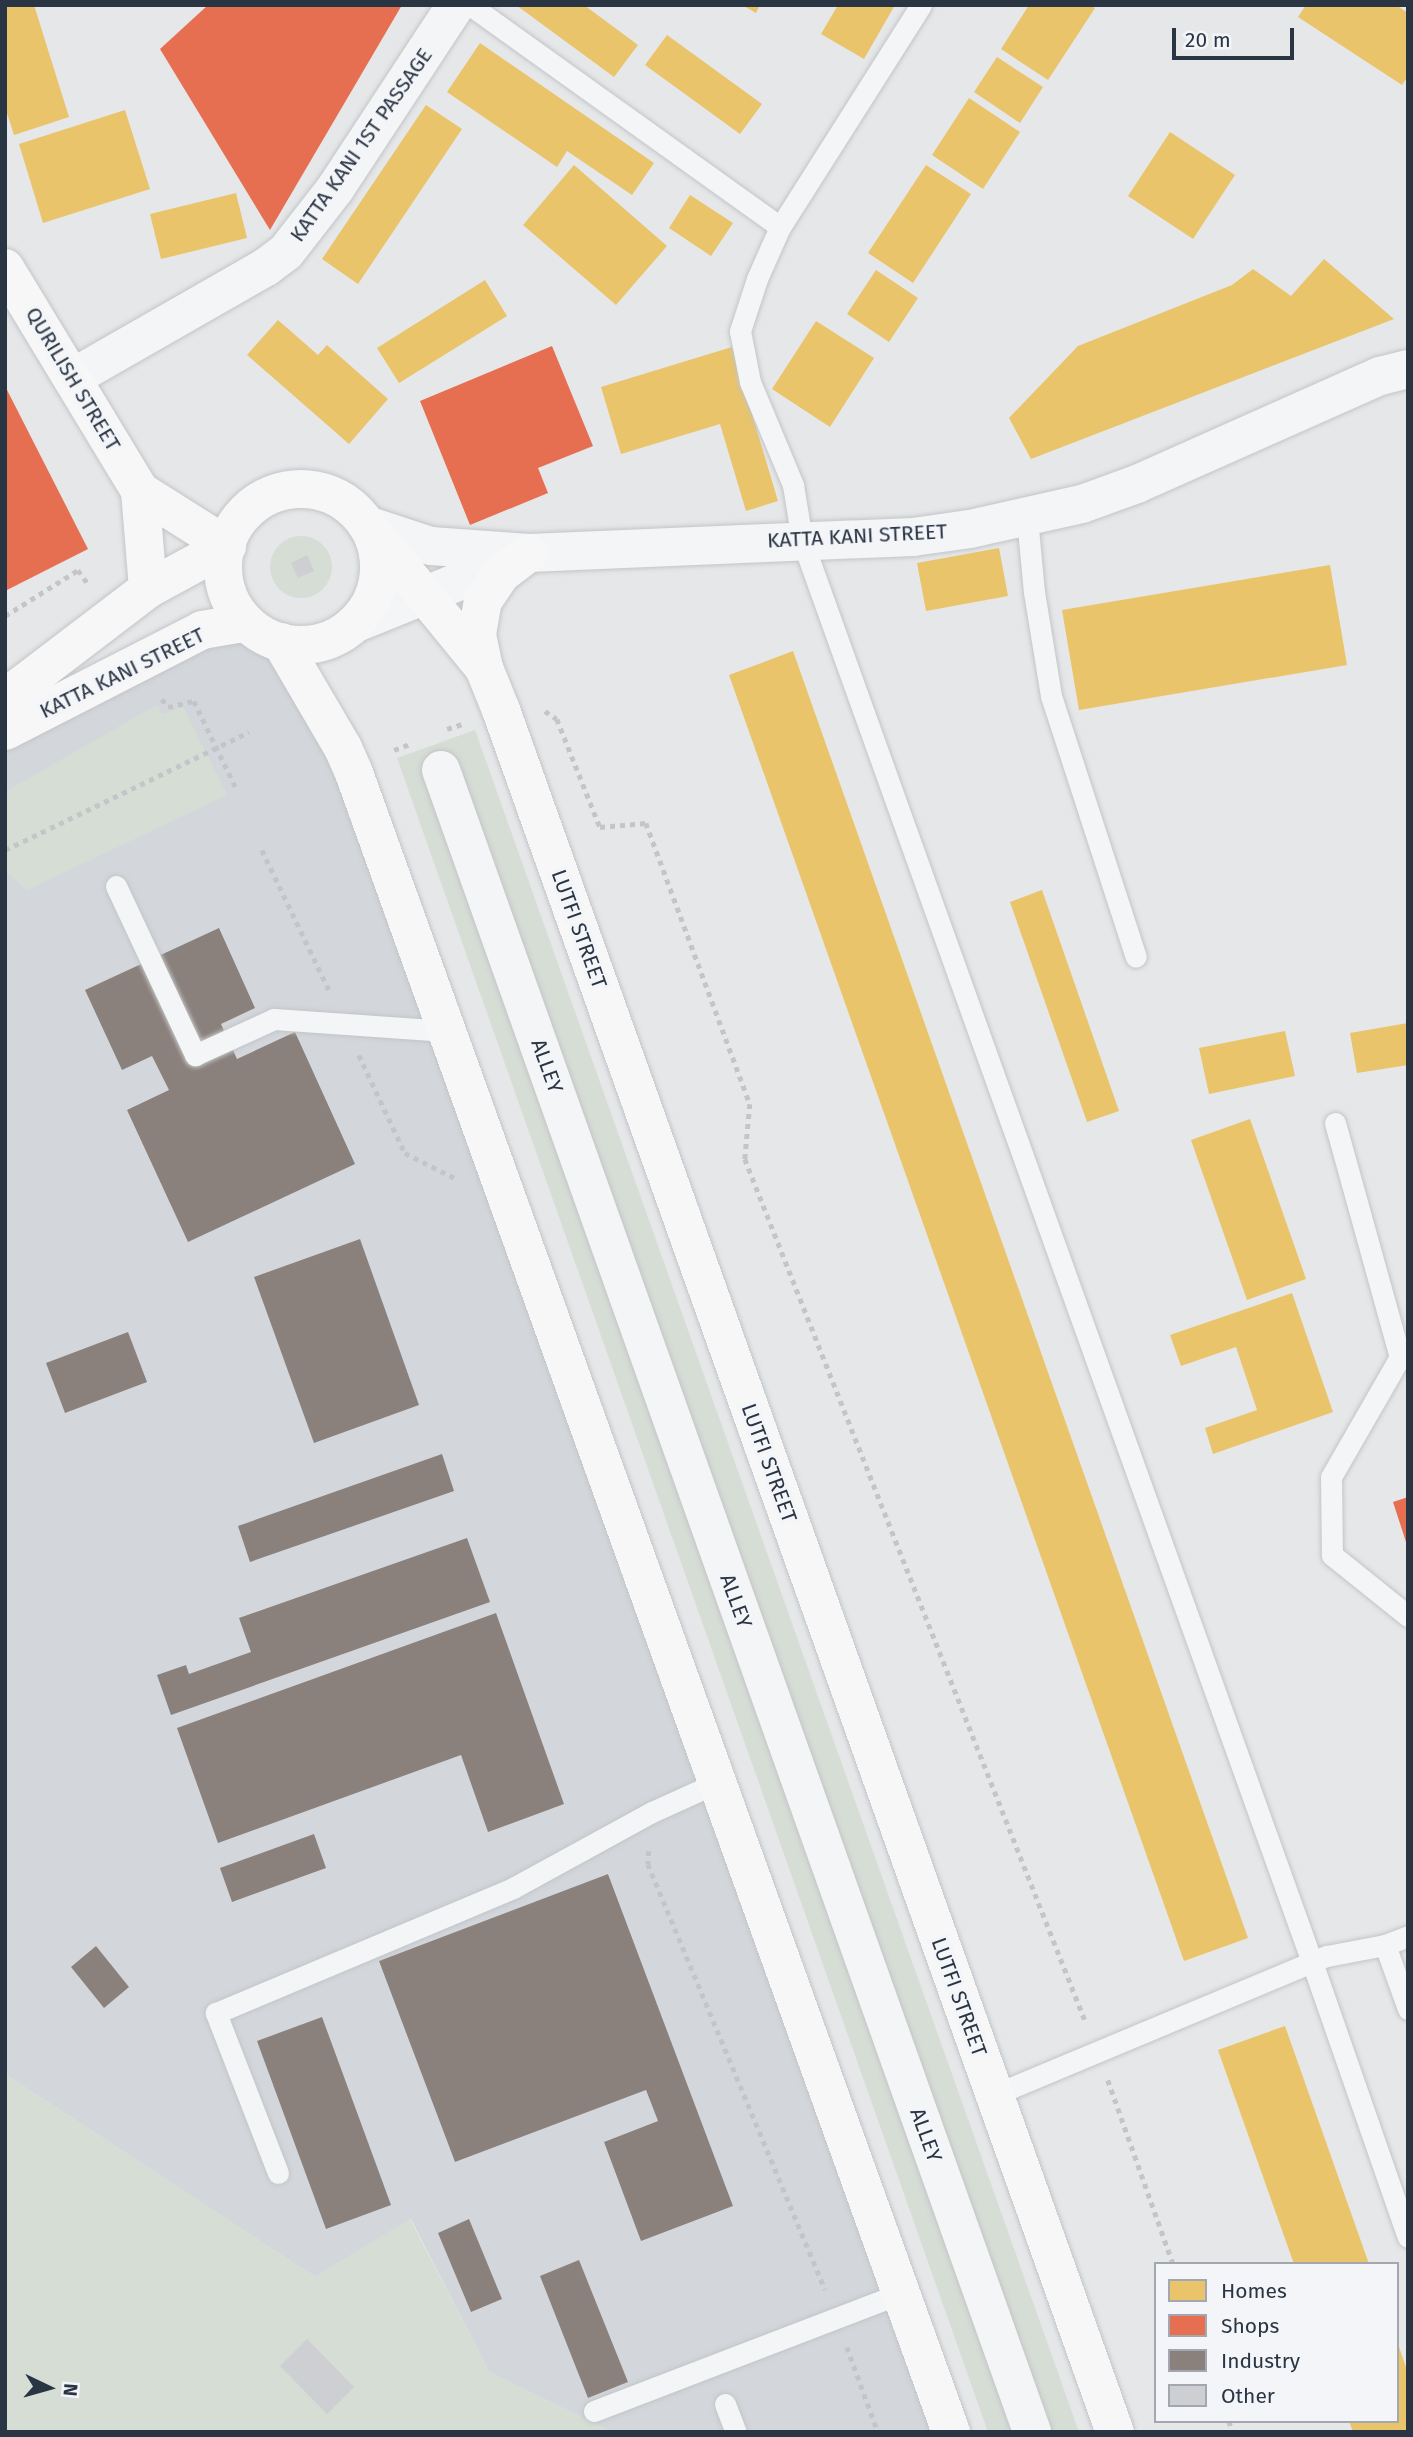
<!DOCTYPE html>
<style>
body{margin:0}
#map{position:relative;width:1413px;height:2437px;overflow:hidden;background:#e5e7e9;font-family:"Fira Sans",sans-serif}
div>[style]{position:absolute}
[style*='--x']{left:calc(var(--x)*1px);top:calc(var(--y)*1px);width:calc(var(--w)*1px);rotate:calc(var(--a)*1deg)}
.built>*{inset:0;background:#d3d7dc}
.green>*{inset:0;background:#d6ddd5}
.round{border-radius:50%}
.homes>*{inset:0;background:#e9c46a}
.shops>*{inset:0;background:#e76f51}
.industry>*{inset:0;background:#8a817c}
.building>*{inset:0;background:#cdcfd2}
.path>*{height:4.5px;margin-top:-2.25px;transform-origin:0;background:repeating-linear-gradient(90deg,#c3c5c9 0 5px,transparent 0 10px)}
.roads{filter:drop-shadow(0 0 2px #c3c5c7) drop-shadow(0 0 2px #c3c5c7)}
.lane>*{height:21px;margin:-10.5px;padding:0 10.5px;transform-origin:10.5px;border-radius:10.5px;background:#f4f5f6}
.street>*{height:38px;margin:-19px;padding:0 19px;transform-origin:19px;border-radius:19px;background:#f4f5f6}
.secondary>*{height:38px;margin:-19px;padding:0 19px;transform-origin:19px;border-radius:19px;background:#f7f7f8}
.secondary>.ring{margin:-19px;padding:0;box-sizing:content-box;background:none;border:38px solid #f7f7f8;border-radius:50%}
span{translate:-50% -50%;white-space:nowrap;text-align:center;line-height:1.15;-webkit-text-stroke:7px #f3f5f8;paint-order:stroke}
.street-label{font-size:21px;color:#2a3544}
.frame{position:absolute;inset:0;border:7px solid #2a3544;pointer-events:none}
.legend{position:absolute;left:1154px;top:2262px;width:245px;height:161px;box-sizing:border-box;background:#f3f5f8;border:2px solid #a3a8b0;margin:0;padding:9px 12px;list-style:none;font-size:21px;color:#2a3544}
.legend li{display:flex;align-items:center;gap:14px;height:35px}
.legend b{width:35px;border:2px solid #a3a8b0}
.north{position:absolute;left:14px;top:2353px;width:70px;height:70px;-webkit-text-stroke:5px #f3f5f8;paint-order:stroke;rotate:95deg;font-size:19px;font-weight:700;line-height:28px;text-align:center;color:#2a3544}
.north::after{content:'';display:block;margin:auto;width:24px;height:32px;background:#2a3544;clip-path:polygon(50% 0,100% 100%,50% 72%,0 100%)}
.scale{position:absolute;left:1172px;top:28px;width:122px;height:32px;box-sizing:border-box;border:4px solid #2a3544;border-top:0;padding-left:9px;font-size:21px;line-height:24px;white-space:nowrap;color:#2a3544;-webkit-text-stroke:5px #f3f5f8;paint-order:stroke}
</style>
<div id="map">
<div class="built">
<div style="clip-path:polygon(evenodd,259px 633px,269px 638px,343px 748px,951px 2432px,612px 2432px,489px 2372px,411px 2219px,315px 2277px,5px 2074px,5px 731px,167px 647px,259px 633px,608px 1874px,733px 2206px,642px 2240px,604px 2142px,658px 2121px,646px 2090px,455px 2162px,380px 1961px,608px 1874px)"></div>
</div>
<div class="green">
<div class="round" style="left:270px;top:536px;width:62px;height:62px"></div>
<div style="clip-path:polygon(157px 705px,162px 714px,183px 707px,227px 795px,27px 890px,5px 871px,5px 792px)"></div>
<div style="clip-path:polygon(475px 730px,1079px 2432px,988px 2432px,397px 758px)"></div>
<div style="clip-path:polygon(5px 2074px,315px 2277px,410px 2219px,489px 2372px,612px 2432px,5px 2432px)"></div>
</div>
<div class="homes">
<div style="clip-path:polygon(5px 5px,34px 5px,69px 117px,14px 135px,5px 107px)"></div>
<div style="clip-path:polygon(516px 5px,584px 5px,638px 45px,614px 77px)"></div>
<div style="clip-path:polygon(742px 5px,760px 5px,756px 13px)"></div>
<div style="clip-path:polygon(838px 5px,895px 5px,864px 59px,821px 34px)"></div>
<div style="clip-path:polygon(1029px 5px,1090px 5px,1095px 8px,1048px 80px,1001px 49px)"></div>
<div style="clip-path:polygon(1306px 5px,1396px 5px,1408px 13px,1408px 76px,1402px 85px,1298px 17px)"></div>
<div style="clip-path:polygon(667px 35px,762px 104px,740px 134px,645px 65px)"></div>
<div style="clip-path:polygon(480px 43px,654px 163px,632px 195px,567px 151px,557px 167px,447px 92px)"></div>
<div style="clip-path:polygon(997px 57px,1043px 87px,1020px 123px,974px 92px)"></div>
<div style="clip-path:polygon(969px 98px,1020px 132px,983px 189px,932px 155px)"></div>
<div style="clip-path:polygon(426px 105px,462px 129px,358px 284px,322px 259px)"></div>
<div style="clip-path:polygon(125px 110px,150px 189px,43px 223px,19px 144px)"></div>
<div style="clip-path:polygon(1170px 132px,1235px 175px,1193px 239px,1128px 196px)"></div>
<div style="clip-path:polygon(574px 165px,667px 246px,616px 305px,523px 225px)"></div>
<div style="clip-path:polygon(926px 165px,971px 194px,913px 283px,868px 253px)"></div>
<div style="clip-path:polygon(236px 193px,247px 238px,161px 259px,150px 214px)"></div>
<div style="clip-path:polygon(690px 195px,733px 223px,711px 256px,669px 228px)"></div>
<div style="clip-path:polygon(1324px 259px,1394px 319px,1031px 459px,1009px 418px,1078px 346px,1232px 285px,1253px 269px,1291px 296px)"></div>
<div style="clip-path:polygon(876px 270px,918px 298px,889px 342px,847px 314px)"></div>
<div style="clip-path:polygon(485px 280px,507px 316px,399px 383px,377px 348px)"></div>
<div style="clip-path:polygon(278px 320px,318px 355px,327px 345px,388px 399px,349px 444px,247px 355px)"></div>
<div style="clip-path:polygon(816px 321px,874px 358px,830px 427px,772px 389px)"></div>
<div style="clip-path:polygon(732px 347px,778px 501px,746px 511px,720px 424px,621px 454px,601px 387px)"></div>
<div style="clip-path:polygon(999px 548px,1008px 596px,926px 611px,917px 563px)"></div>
<div style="clip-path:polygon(1330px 565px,1347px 665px,1079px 710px,1062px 610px)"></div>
<div style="clip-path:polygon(793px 651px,1248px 1938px,1184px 1961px,729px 675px)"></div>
<div style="clip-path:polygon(1042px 890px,1119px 1111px,1087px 1122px,1010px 902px)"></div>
<div style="clip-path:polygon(1408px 1023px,1408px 1065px,1357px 1073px,1350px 1033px)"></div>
<div style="clip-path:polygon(1285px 1031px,1295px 1076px,1209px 1094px,1199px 1048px)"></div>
<div style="clip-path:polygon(1250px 1119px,1306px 1279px,1247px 1300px,1191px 1140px)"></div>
<div style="clip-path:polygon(1292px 1293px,1333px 1412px,1213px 1454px,1205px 1428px,1257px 1410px,1236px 1347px,1181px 1366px,1170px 1335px)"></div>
<div style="clip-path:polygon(1285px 2026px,1369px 2264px,1294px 2264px,1218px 2050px)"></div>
<div style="clip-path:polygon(1398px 2344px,1408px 2373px,1408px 2432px,1353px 2432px,1349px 2421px,1397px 2421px)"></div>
</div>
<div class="shops">
<div style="clip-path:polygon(208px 5px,402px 5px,270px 230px,160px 49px)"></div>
<div style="clip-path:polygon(552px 346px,593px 446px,538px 468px,548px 493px,470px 525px,420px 401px)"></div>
<div style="clip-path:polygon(5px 386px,88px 549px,5px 591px)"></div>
<div style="clip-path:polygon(1408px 1497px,1408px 1545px,1407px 1545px,1393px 1502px)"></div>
</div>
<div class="industry">
<div style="clip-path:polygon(219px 928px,255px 1008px,221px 1024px,237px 1059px,295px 1032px,355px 1164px,188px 1242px,127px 1110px,169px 1090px,152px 1056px,122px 1070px,85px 990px)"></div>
<div style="clip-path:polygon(360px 1239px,419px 1405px,314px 1443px,254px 1277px)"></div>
<div style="clip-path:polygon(128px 1332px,147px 1382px,65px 1413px,46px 1363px)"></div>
<div style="clip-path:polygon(442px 1454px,454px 1491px,250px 1562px,238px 1526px)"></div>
<div style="clip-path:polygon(467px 1538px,490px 1602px,171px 1715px,157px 1675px,186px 1665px,189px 1674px,251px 1652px,239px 1618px)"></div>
<div style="clip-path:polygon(496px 1613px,564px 1804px,488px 1832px,461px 1755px,218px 1843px,177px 1728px)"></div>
<div style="clip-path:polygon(314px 1834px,326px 1868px,232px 1902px,220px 1868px)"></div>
<div style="clip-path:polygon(608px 1874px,733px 2206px,641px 2241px,604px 2142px,658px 2121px,646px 2090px,455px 2162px,379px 1961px)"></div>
<div style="clip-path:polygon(96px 1946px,129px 1987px,104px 2008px,71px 1967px)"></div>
<div style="clip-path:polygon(322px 2017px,391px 2205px,326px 2229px,257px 2041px)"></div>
<div style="clip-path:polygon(469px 2219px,502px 2299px,471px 2312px,438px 2233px)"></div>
<div style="clip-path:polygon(579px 2260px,628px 2382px,588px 2398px,540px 2276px)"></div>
</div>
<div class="building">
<div style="clip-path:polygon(307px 555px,314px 571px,298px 578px,291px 563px)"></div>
<div style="clip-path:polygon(307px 2339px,354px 2387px,327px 2414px,280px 2366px)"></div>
</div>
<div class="path">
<div style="--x:5;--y:616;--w:86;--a:-32.2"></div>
<div style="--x:78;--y:570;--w:17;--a:54"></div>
<div style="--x:162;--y:699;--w:10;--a:53"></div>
<div style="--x:168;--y:707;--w:27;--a:-13"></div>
<div style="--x:194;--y:701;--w:97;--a:64.2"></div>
<div style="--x:545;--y:711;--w:14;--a:34"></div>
<div style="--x:557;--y:719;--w:116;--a:68.3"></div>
<div style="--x:600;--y:827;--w:46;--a:-5"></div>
<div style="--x:646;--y:823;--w:300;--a:69.7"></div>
<div style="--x:750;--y:1104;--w:55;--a:95.2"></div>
<div style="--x:745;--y:1159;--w:929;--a:68.46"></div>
<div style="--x:447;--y:729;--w:19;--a:-18"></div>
<div style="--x:394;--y:750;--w:17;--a:-21"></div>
<div style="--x:5;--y:850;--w:271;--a:-25.8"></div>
<div style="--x:262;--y:850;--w:155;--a:64.4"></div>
<div style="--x:359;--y:1055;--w:108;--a:64.9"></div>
<div style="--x:405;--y:1153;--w:58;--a:26.6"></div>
<div style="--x:649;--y:1851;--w:13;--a:94"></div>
<div style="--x:648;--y:1864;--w:461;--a:67.4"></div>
<div style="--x:1108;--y:2080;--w:195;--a:70.5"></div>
<div style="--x:847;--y:2347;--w:90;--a:70"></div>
<div style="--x:1229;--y:2421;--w:12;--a:70"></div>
</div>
<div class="roads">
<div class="lane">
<div style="--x:470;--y:5;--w:381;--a:35.6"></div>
<div style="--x:921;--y:5;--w:263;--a:122.4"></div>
<div style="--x:780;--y:227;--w:57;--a:113.9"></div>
<div style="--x:757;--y:279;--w:55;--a:108.1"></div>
<div style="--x:740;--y:331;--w:52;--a:78.9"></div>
<div style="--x:750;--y:382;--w:112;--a:67.3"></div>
<div style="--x:793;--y:485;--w:56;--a:80.7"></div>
<div style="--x:802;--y:540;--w:1511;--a:70.27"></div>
<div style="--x:1312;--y:1962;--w:291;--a:70.8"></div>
<div style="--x:1027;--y:518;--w:74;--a:84.6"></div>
<div style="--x:1034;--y:592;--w:105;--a:80.7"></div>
<div style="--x:1051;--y:696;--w:274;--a:72"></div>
<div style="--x:116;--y:886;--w:187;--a:64.9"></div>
<div style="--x:195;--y:1055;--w:87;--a:-24.5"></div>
<div style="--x:274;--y:1019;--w:173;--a:4"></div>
<div style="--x:1335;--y:1123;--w:243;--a:74.5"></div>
<div style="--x:1408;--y:1359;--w:8;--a:-166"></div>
<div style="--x:1400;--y:1357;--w:138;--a:119.9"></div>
<div style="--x:1331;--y:1477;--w:78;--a:89.3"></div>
<div style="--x:1332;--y:1555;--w:97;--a:38.8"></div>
<div style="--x:1385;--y:1945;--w:68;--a:70.2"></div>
<div style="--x:994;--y:2095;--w:361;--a:-22.7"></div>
<div style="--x:1327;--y:1956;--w:59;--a:-10.7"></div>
<div style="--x:1385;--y:1945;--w:25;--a:-21"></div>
<div style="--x:278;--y:2173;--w:172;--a:-111.2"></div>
<div style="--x:216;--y:2013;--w:322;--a:-22.8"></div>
<div style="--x:513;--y:1888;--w:158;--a:-28.7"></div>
<div style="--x:652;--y:1812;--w:72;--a:-24.4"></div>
<div style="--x:725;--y:2404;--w:30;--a:69"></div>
<div style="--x:594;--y:2411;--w:330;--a:-21"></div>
</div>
<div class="street">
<div style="--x:72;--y:378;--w:224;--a:-29.8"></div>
<div style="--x:266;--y:267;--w:25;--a:-37"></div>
<div style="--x:286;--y:252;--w:80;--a:-52.1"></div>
<div style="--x:335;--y:189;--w:220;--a:-56.7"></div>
<div style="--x:367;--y:525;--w:67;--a:18.2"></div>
<div style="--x:431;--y:546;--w:98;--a:4.1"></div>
<div style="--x:529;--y:553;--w:384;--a:-2.4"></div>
<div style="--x:913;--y:537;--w:58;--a:-8"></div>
<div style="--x:970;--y:529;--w:115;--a:-12.6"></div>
<div style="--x:1082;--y:504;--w:59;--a:-20"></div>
<div style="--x:1137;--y:484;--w:266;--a:-24"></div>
<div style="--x:1380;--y:376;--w:29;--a:-14"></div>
<div style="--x:354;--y:624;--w:179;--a:-22"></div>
<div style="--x:441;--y:770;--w:1764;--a:70.42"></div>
</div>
<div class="secondary">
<div style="--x:5;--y:268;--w:261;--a:58.8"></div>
<div style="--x:140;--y:491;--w:103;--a:32.3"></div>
<div class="ring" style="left:223px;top:489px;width:118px;height:118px"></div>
<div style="--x:140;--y:491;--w:98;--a:85.3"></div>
<div style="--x:367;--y:525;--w:185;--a:50.7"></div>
<div style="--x:484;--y:668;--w:45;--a:68"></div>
<div style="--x:501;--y:710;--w:1828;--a:70.38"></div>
<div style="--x:281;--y:642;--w:123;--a:59.7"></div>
<div style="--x:343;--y:748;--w:27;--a:66"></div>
<div style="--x:354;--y:773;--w:1763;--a:70.21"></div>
<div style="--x:484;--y:668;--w:35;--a:-102"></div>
<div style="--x:477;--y:634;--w:34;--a:-80"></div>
<div style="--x:483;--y:601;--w:32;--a:-56"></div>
<div style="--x:501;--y:574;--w:35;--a:-37"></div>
<div style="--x:5;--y:698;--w:180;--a:-37.3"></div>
<div style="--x:148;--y:589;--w:90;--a:-28.6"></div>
<div style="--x:5;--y:731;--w:221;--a:-27.1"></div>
<div style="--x:202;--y:630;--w:42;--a:-9.7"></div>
</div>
</div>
<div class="street-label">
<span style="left:361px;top:145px;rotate:-55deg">KATTA KANI 1ST PASSAGE</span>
<span style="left:73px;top:379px;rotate:59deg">QURILISH STREET</span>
<span style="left:857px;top:536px;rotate:-3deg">KATTA KANI STREET</span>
<span style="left:122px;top:673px;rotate:-26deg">KATTA KANI STREET</span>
<span style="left:579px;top:929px;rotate:70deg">LUTFI STREET</span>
<span style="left:547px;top:1066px;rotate:70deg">ALLEY</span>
<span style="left:769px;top:1463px;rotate:70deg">LUTFI STREET</span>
<span style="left:736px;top:1601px;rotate:70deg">ALLEY</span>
<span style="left:959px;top:1997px;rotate:70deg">LUTFI STREET</span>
<span style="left:926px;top:2135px;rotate:70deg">ALLEY</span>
</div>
<div class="frame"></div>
<ul class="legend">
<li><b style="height:19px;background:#e9c46a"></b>Homes</li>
<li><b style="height:19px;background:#e76f51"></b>Shops</li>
<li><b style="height:19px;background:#8a817c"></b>Industry</li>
<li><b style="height:19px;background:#cdcfd2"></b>Other</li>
</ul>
<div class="north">N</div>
<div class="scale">20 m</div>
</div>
